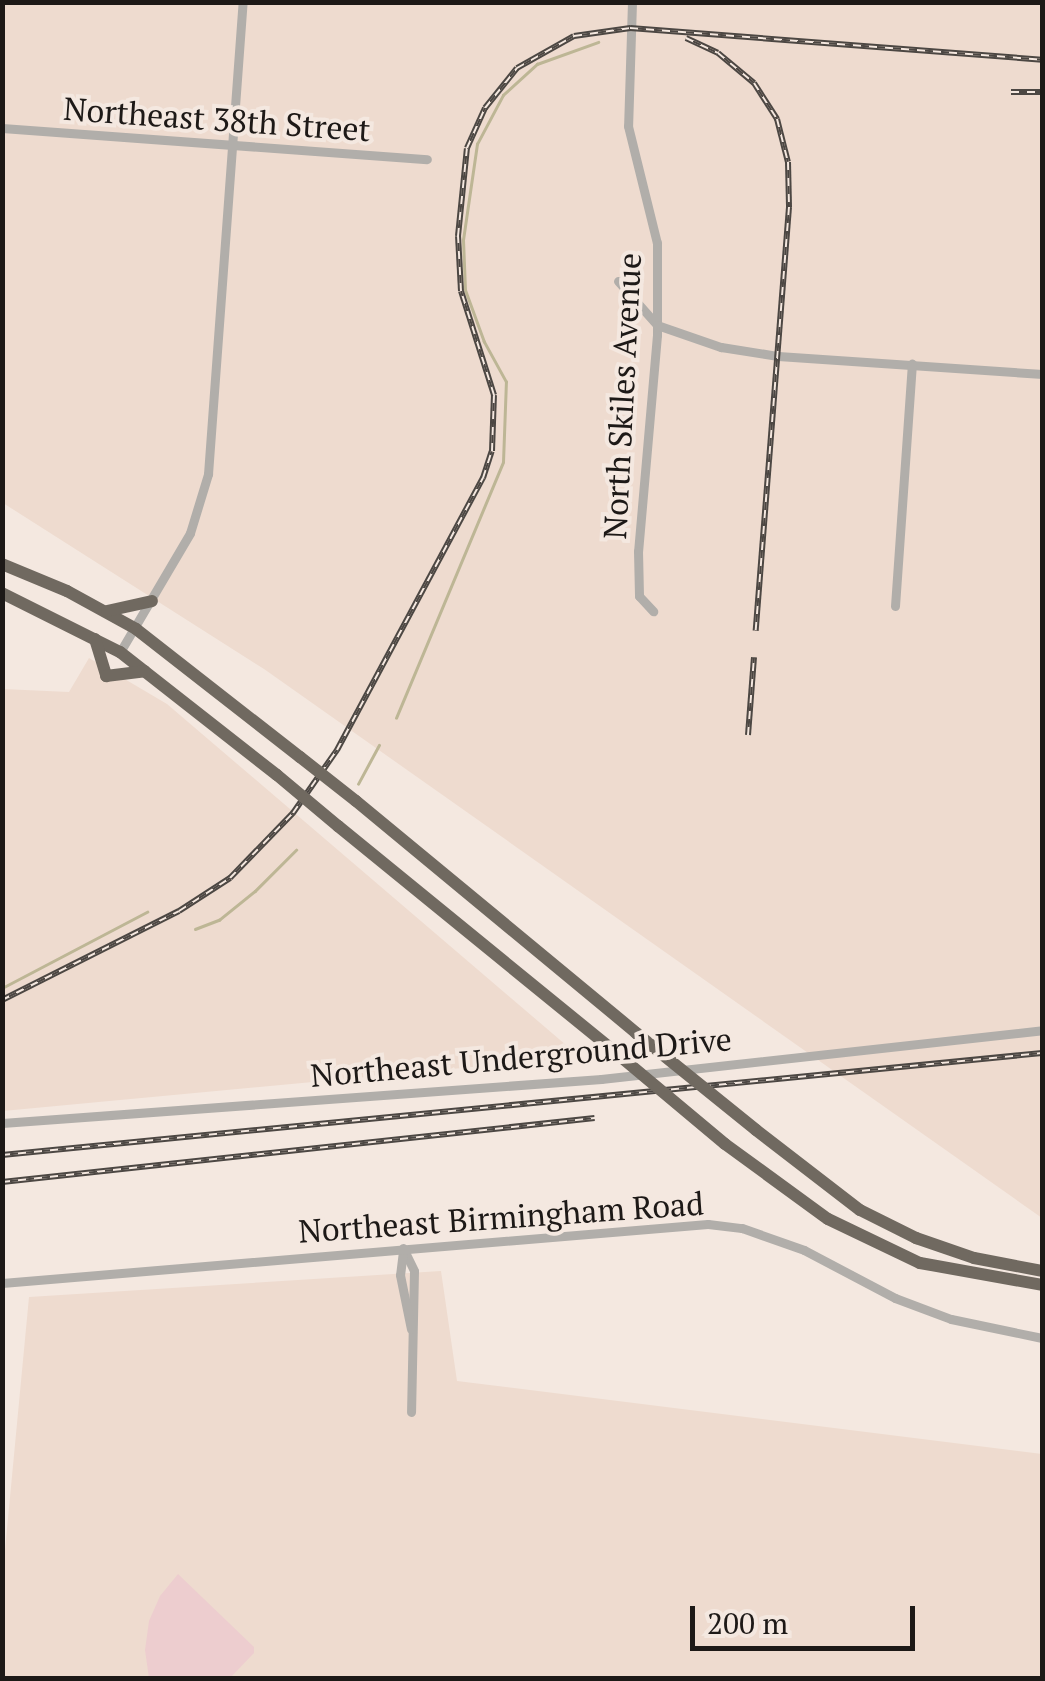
<!DOCTYPE html>
<style>
body{margin:0}
#map{position:relative;width:1045px;height:1681px;overflow:hidden;background:#f4e8e0;font-family:"PT Serif",serif}
div>[style]{position:absolute}
[style*='--x']{left:calc(var(--x)*1px);top:calc(var(--y)*1px);width:calc(var(--w)*1px);rotate:calc(var(--a)*1deg)}
.built>*{inset:0;background:#eedbcf}
.green>*{inset:0;background:#edcdcf}
.stream>*{height:2.5px;margin:-1.25px;padding:0 1.25px;transform-origin:1.25px;border-radius:1.25px;background:#bdb695}
.minor>*{height:9px;margin:-4.5px;padding:0 4.5px;transform-origin:4.5px;border-radius:4.5px;background:#b1aeaa}
.highway>*{height:12px;margin:-6px;padding:0 6px;transform-origin:6px;border-radius:6px;background:#706960}
.rail>*{height:6px;margin-top:-3px;transform-origin:0;background:repeating-linear-gradient(90deg,#f4e8e0 0 8px,#4c4743 0 16px);box-sizing:border-box;border-block:2px solid #4c4743}
.highway-bridge>*{height:12px;margin:-6px;padding:0 6px;transform-origin:6px;border-radius:6px;background:#706960}
span{translate:-50% -50%;white-space:nowrap;text-align:center;line-height:1.15;-webkit-text-stroke:8px #f4e8e0;paint-order:stroke}
.street-label{font-size:32px;color:#1d1917}
.frame{position:absolute;inset:0;border:5px solid #1d1917;pointer-events:none}
.scale{position:absolute;left:690px;top:1606px;width:225px;height:45px;box-sizing:border-box;border:5px solid #1d1917;border-top:0;padding-left:12px;font-size:30px;line-height:35px;white-space:nowrap;color:#1d1917;-webkit-text-stroke:8px #f4e8e0;paint-order:stroke}
</style>
<div id="map">
<div class="built">
<div style="clip-path:polygon(2px 3px,1042px 3px,1042px 1218px,264px 669px,3px 503px)"></div>
<div style="clip-path:polygon(89px 658px,167px 704px,580px 1057px,3px 1111px,3px 689px,69px 692px)"></div>
<div style="clip-path:polygon(441px 1271px,457px 1381px,1042px 1454px,1042px 1678px,3px 1678px,3px 1571px,29px 1297px)"></div>
</div>
<div class="green">
<div style="clip-path:polygon(178px 1574px,254px 1647px,254px 1653px,230px 1678px,149px 1678px,145px 1650px,149px 1621px,160px 1596px)"></div>
</div>
<div class="stream">
<div style="--x:396;--y:718;--w:277;--a:-67.3"></div>
<div style="--x:503;--y:462;--w:80;--a:-87.9"></div>
<div style="--x:506;--y:382;--w:46;--a:-118.8"></div>
<div style="--x:484;--y:342;--w:55;--a:-110.1"></div>
<div style="--x:465;--y:290;--w:50;--a:-92.3"></div>
<div style="--x:463;--y:240;--w:97;--a:-81.7"></div>
<div style="--x:477;--y:144;--w:55;--a:-62"></div>
<div style="--x:503;--y:95;--w:46;--a:-42.4"></div>
<div style="--x:537;--y:64;--w:65;--a:-19.8"></div>
<div style="--x:358;--y:784;--w:44;--a:-61.7"></div>
<div style="--x:195;--y:929;--w:26;--a:-21"></div>
<div style="--x:219;--y:920;--w:46;--a:-38.9"></div>
<div style="--x:255;--y:891;--w:58;--a:-45"></div>
<div style="--x:2;--y:988;--w:164;--a:-27.7"></div>
</div>
<div class="minor">
<div style="--x:632;--y:2;--w:124;--a:91.8"></div>
<div style="--x:628;--y:126;--w:121;--a:76.1"></div>
<div style="--x:657;--y:243;--w:92;--a:90"></div>
<div style="--x:657;--y:335;--w:217;--a:95"></div>
<div style="--x:638;--y:551;--w:45;--a:88.7"></div>
<div style="--x:639;--y:596;--w:21;--a:47"></div>
<div style="--x:2;--y:128;--w:426;--a:4.2"></div>
<div style="--x:618;--y:281;--w:59;--a:48.4"></div>
<div style="--x:657;--y:325;--w:68;--a:19"></div>
<div style="--x:721;--y:347;--w:58;--a:9"></div>
<div style="--x:778;--y:356;--w:265;--a:3.9"></div>
<div style="--x:895;--y:606;--w:243;--a:-86"></div>
<div style="--x:120;--y:652;--w:138;--a:-59.5"></div>
<div style="--x:190;--y:533;--w:62;--a:-73"></div>
<div style="--x:208;--y:474;--w:473;--a:-85.8"></div>
<div style="--x:2;--y:1123;--w:601;--a:-4.2"></div>
<div style="--x:601;--y:1079;--w:444;--a:-6.3"></div>
<div style="--x:403;--y:1248;--w:25;--a:64"></div>
<div style="--x:414;--y:1271;--w:141;--a:91.2"></div>
<div style="--x:403;--y:1251;--w:24;--a:97"></div>
<div style="--x:400;--y:1275;--w:55;--a:78.5"></div>
<div style="--x:2;--y:1283;--w:708;--a:-4.78"></div>
<div style="--x:708;--y:1224;--w:34;--a:7"></div>
<div style="--x:742;--y:1228;--w:66;--a:19.5"></div>
<div style="--x:804;--y:1250;--w:103;--a:27.8"></div>
<div style="--x:895;--y:1298;--w:60;--a:20.6"></div>
<div style="--x:951;--y:1319;--w:93;--a:11.8"></div>
</div>
<div class="highway">
<div style="--x:2;--y:564;--w:70;--a:22.6"></div>
<div style="--x:67;--y:591;--w:79;--a:28.8"></div>
<div style="--x:136;--y:629;--w:208;--a:38"></div>
<div style="--x:2;--y:593;--w:132;--a:26.6"></div>
<div style="--x:120;--y:652;--w:199;--a:38.1"></div>
<div style="--x:107;--y:611;--w:46;--a:-12.5"></div>
<div style="--x:95;--y:639;--w:39;--a:73"></div>
<div style="--x:106;--y:676;--w:39;--a:-7"></div>
<div style="--x:356;--y:801;--w:364;--a:39.6"></div>
<div style="--x:338;--y:826;--w:350;--a:39.2"></div>
<div style="--x:756;--y:1130;--w:131;--a:37.6"></div>
<div style="--x:860;--y:1210;--w:63;--a:26.6"></div>
<div style="--x:916;--y:1238;--w:61;--a:19"></div>
<div style="--x:974;--y:1258;--w:69;--a:10.8"></div>
<div style="--x:725;--y:1144;--w:127;--a:36.1"></div>
<div style="--x:828;--y:1219;--w:102;--a:25.6"></div>
<div style="--x:920;--y:1263;--w:124;--a:10.2"></div>
</div>
<div class="rail">
<div style="--x:686;--y:38;--w:35;--a:25"></div>
<div style="--x:718;--y:53;--w:47;--a:39.8"></div>
<div style="--x:754;--y:83;--w:43;--a:57.4"></div>
<div style="--x:777;--y:119;--w:44;--a:75.7"></div>
<div style="--x:788;--y:162;--w:45;--a:88.7"></div>
<div style="--x:789;--y:207;--w:425;--a:94.5"></div>
<div style="--x:1011;--y:92;--w:31;--a:0"></div>
<div style="--x:748;--y:735;--w:78;--a:-85.6"></div>
<div style="--x:2;--y:1000;--w:198;--a:-26.7"></div>
<div style="--x:179;--y:911;--w:61;--a:-32.9"></div>
<div style="--x:230;--y:878;--w:91;--a:-45.9"></div>
<div style="--x:293;--y:813;--w:77;--a:-55.1"></div>
<div style="--x:337;--y:750;--w:309;--a:-61.8"></div>
<div style="--x:483;--y:478;--w:28;--a:-72"></div>
<div style="--x:492;--y:451;--w:56;--a:-88"></div>
<div style="--x:494;--y:395;--w:109;--a:-107.6"></div>
<div style="--x:461;--y:291;--w:55;--a:-93.1"></div>
<div style="--x:458;--y:236;--w:88;--a:-84.2"></div>
<div style="--x:467;--y:148;--w:44;--a:-65.8"></div>
<div style="--x:485;--y:108;--w:51;--a:-51.3"></div>
<div style="--x:517;--y:68;--w:65;--a:-29.3"></div>
<div style="--x:574;--y:36;--w:57;--a:-8.1"></div>
<div style="--x:630;--y:28;--w:413;--a:4.4"></div>
<div style="--x:2;--y:1155;--w:1045;--a:-5.6"></div>
<div style="--x:2;--y:1182;--w:596;--a:-6.16"></div>
</div>
<div class="highway-bridge">
<div style="--x:300;--y:757;--w:71;--a:38.2"></div>
<div style="--x:277;--y:775;--w:80;--a:39.9"></div>
<div style="--x:636;--y:1033;--w:154;--a:38.9"></div>
<div style="--x:609;--y:1047;--w:151;--a:39.9"></div>
</div>
<div class="street-label">
<span style="left:217px;top:119px;rotate:4deg">Northeast 38th Street</span>
<span style="left:622px;top:396px;rotate:-87deg">North Skiles Avenue</span>
<span style="left:521px;top:1057px;rotate:-5deg">Northeast Underground Drive</span>
<span style="left:501px;top:1217px;rotate:-4deg">Northeast Birmingham Road</span>
</div>
<div class="frame"></div>
<div class="scale">200 m</div>
</div>
